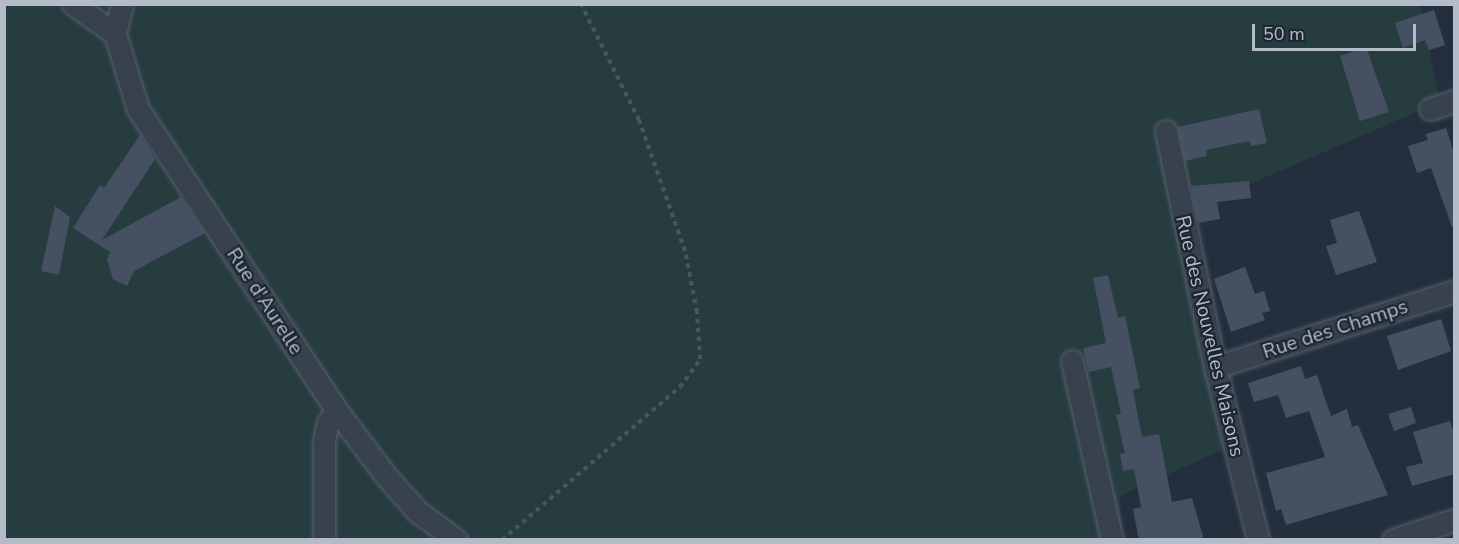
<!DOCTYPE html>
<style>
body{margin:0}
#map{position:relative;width:1459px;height:544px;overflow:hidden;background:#242f3e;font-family:"Nunito Sans",sans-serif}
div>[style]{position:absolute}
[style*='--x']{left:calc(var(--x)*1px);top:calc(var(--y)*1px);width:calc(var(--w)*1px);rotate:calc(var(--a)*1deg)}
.green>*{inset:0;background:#263c3f}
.building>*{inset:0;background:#455162}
.path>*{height:4px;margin-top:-2px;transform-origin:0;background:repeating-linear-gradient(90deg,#44595c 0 4.5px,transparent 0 9px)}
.roads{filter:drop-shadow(0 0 2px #565f6c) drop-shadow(0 0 2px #565f6c)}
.street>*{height:21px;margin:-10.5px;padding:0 10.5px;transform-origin:10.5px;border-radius:10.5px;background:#38414e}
span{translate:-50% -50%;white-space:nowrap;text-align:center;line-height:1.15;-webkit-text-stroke:4.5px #1d2633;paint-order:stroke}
.street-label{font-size:20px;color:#b4bcc9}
.frame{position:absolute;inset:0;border:6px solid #b4bcc9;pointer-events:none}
.scale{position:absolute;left:1252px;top:24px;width:164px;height:27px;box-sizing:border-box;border:3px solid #b4bcc9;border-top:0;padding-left:8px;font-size:18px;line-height:21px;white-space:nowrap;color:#b4bcc9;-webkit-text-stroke:4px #1d2633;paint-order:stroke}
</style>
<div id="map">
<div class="green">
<div style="clip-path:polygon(4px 5px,1420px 5px,1440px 102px,1194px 208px,1235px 444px,1120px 496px,1122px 539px,5px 539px)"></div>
</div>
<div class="building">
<div style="clip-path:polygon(1434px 10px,1445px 45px,1429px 50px,1425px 40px,1403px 48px,1395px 23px)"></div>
<div style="clip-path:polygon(1366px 47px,1389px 112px,1360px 121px,1340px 56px)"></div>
<div style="clip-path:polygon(1259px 109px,1267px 143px,1251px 146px,1249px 141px,1206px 150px,1207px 156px,1185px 161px,1178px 127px)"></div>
<div style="clip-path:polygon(1446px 128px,1455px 157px,1455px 226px,1452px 227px,1431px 168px,1417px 173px,1408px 146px,1428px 140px,1426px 134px)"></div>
<div style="clip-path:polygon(140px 135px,155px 159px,102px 240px,181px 197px,205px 233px,134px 271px,127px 286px,113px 279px,107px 259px,110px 252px,73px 228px,100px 185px,104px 188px)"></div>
<div style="clip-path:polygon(1249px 181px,1251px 198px,1217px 202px,1220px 219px,1198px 223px,1191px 186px)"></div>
<div style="clip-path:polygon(55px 206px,70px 217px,59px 275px,41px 271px)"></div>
<div style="clip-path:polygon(1359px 211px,1377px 262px,1336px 275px,1326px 246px,1337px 243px,1330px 220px)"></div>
<div style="clip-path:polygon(1245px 267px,1255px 294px,1264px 291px,1270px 311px,1262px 313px,1265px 320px,1231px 332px,1214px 279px)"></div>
<div style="clip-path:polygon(1108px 275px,1118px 318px,1125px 316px,1140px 388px,1133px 390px,1142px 437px,1159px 434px,1172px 502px,1192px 498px,1204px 540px,1139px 540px,1133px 509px,1141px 507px,1134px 469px,1123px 471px,1120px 454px,1125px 453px,1116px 415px,1121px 414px,1111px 367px,1089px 372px,1083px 348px,1106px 343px,1093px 278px)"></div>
<div style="clip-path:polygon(1441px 319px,1451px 351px,1398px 370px,1387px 336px)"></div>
<div style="clip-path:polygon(1301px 366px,1305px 379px,1317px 375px,1331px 416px,1347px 409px,1352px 427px,1358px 425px,1388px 495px,1286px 525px,1281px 509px,1276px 511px,1266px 473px,1325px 457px,1309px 411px,1286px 418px,1278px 395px,1254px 402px,1248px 383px)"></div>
<div style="clip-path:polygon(1411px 407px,1416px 423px,1394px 431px,1388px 414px)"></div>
<div style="clip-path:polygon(1450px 421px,1455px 437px,1455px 474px,1412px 486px,1406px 467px,1423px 463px,1413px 432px)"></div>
</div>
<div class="path">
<div style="--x:502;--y:540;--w:235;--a:-40.7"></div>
<div style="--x:680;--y:387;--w:34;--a:-54"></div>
<div style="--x:700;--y:359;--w:47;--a:-93.7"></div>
<div style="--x:697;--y:312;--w:62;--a:-101.1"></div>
<div style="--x:685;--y:251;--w:139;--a:-109.3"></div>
<div style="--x:639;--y:120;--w:130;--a:-116.6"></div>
</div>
<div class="roads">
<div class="street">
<div style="--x:73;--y:4;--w:52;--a:35.5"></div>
<div style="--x:115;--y:34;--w:78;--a:73"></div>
<div style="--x:138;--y:109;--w:362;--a:56.6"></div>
<div style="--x:337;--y:411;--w:81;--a:53"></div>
<div style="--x:386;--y:476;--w:47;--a:48.5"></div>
<div style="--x:417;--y:511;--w:49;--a:36.6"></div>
<div style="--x:115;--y:34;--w:31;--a:-77"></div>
<div style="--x:1430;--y:109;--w:25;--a:-18"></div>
<div style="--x:1166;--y:131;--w:241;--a:78.3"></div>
<div style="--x:1215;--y:367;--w:178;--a:76"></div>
<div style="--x:1072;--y:361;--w:183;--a:77.4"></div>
<div style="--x:1215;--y:367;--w:251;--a:-17.6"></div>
<div style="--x:324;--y:540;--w:100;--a:-90"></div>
<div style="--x:324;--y:440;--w:18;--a:-77"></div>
<div style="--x:328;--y:422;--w:14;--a:-51"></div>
<div style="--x:1393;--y:540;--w:64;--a:-18.2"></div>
</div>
</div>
<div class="street-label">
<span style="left:265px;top:301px;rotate:57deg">Rue d'Aurelle</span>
<span style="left:1335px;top:329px;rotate:-18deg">Rue des Champs</span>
<span style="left:1210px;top:336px;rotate:77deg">Rue des Nouvelles Maisons</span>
</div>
<div class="frame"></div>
<div class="scale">50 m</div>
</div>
